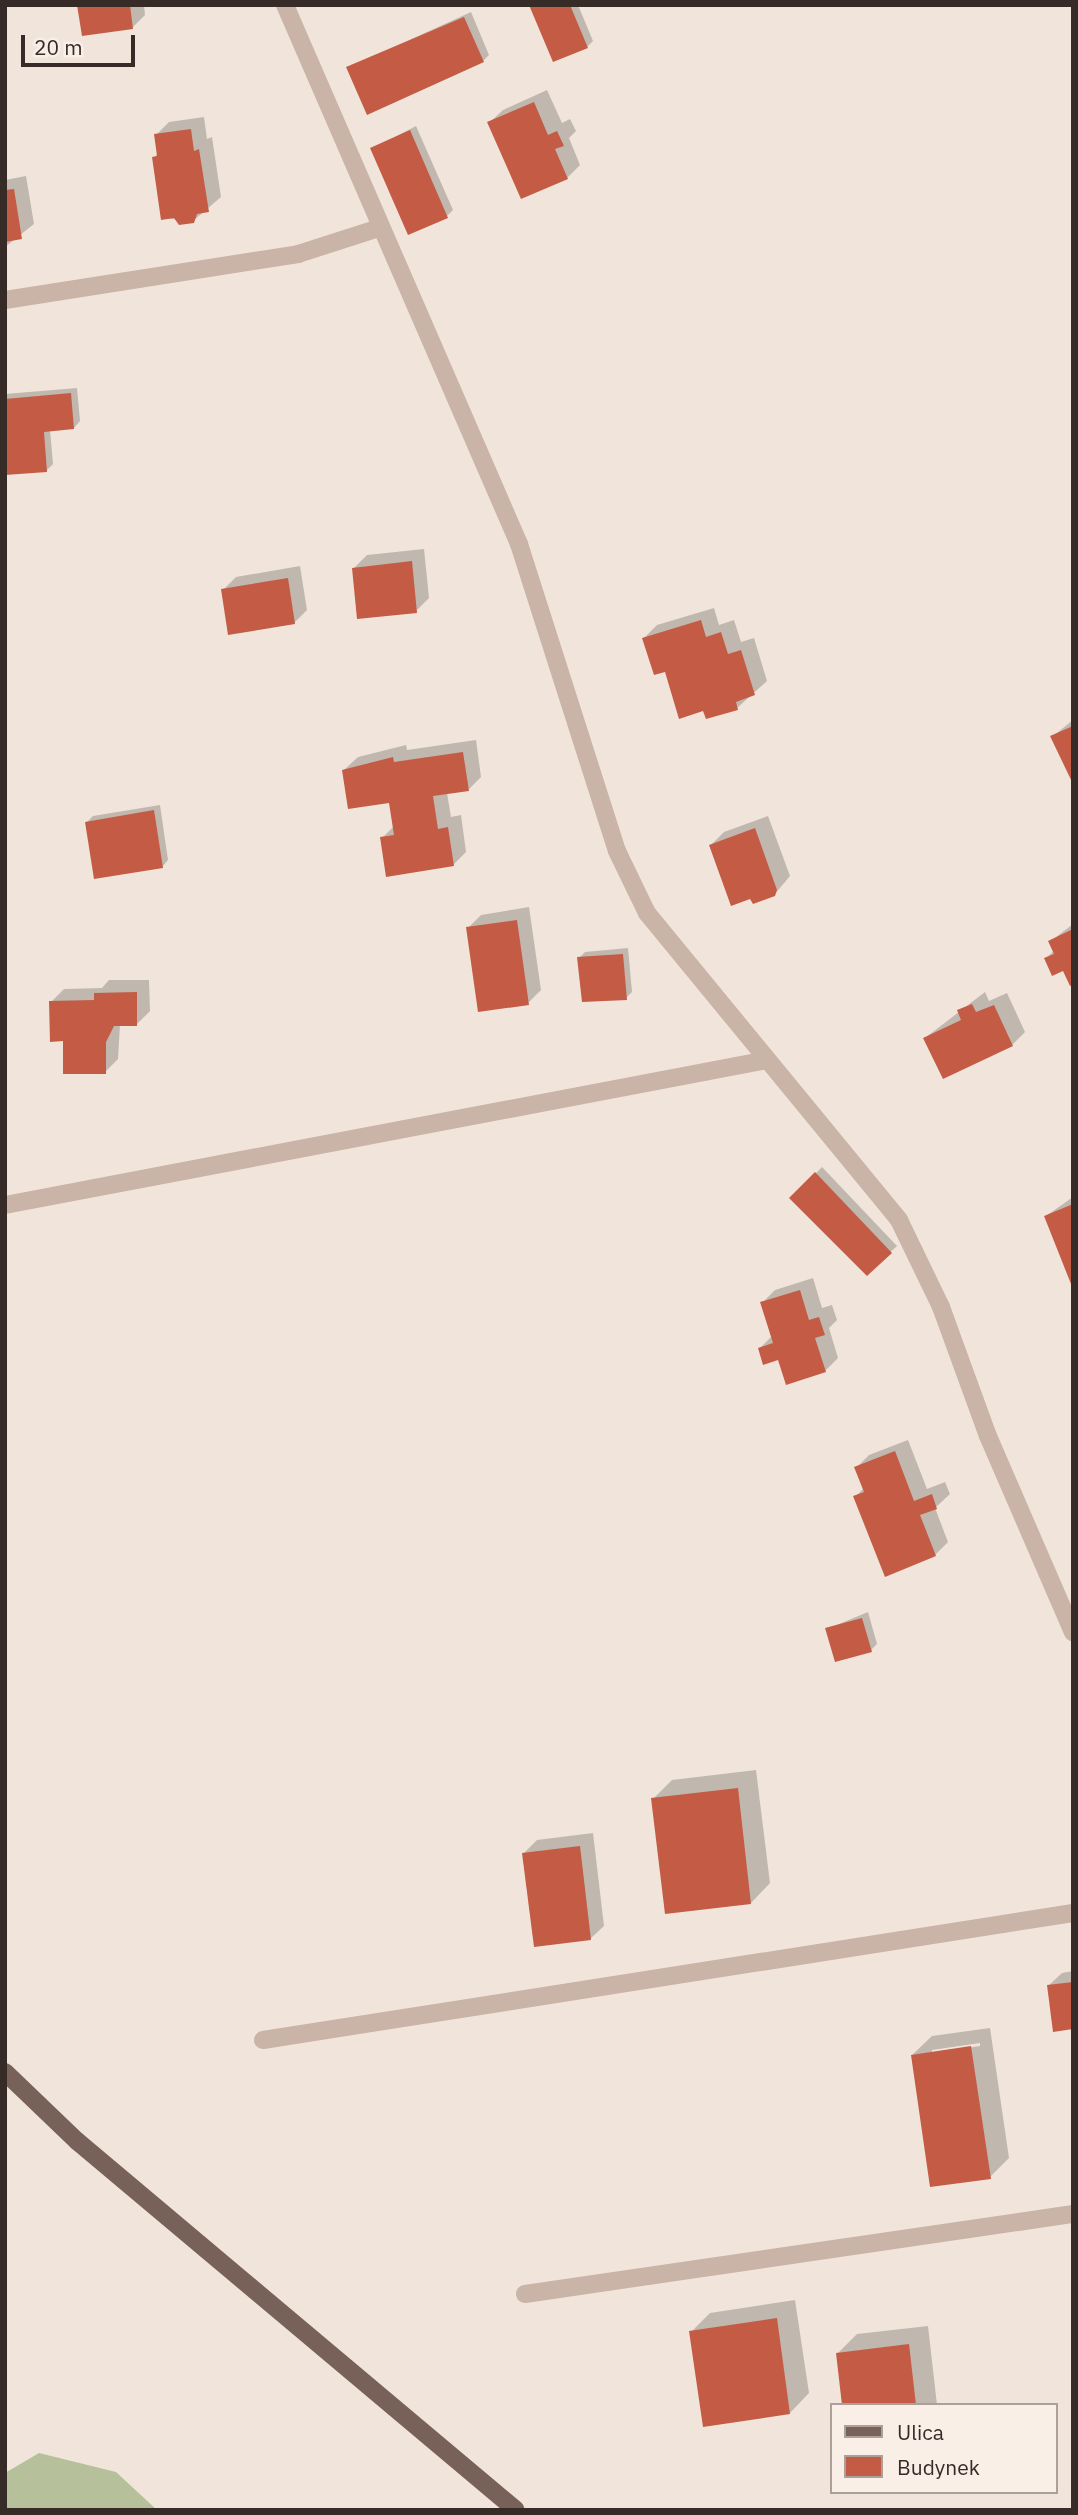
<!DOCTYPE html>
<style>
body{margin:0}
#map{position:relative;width:1078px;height:2515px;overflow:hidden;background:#f1e5db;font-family:"IBM Plex Sans",sans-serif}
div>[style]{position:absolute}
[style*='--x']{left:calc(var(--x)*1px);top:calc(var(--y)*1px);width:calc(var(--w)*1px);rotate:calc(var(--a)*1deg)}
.green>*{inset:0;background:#b6c09b}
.shadow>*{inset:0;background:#0003}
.building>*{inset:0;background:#c45b45}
.minor>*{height:18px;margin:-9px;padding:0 9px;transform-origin:9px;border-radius:9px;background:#c9b4a7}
.major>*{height:18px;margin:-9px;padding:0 9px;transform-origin:9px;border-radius:9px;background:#776158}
span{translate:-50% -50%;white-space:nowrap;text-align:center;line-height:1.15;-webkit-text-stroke:7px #f9efe7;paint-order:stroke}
.frame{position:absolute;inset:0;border:7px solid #362b27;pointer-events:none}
.legend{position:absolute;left:830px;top:2403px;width:228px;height:91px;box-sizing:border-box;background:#f9efe7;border:2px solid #aba19a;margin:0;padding:9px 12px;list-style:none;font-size:21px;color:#362b27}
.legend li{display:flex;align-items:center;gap:14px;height:35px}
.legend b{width:35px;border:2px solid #aba19a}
.scale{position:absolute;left:21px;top:35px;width:114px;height:32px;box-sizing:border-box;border:4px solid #362b27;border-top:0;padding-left:9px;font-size:21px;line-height:24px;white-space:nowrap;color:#362b27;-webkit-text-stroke:5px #f9efe7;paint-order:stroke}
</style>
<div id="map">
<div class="green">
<div style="clip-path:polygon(39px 2453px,116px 2472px,157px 2510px,5px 2510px,5px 2473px)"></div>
</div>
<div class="shadow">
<div style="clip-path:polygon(79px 5px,144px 5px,145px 15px,132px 28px)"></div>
<div style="clip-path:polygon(531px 5px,578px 5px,593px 41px,587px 47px)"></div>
<div style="clip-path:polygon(471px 12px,489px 55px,483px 61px,348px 68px)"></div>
<div style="clip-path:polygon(547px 90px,562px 123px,570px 119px,576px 131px,569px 138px,580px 165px,567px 178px,489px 123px,503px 110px)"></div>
<div style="clip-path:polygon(204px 117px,207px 139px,212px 137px,221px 197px,193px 221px,163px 218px,154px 158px,158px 153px,156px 135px,169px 122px)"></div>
<div style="clip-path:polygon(416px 126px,453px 210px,447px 216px,372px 149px)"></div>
<div style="clip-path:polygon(26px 176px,34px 224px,5px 247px,5px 180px)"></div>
<div style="clip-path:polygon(77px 388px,80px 421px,74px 428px,50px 430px,53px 464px,47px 470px,5px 474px,5px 394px)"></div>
<div style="clip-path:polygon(424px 549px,429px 598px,416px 611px,354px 568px,367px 555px)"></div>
<div style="clip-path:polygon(300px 566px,307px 610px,294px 623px,223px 590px,236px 577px)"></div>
<div style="clip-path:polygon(714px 608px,719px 625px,734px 620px,741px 642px,754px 638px,767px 681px,737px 708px,704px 709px,666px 670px,644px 638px,657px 625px)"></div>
<div style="clip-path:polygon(1073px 720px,1073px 780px,1052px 737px)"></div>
<div style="clip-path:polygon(476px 740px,481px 777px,468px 790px,447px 793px,451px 817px,461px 815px,466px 852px,453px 865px,382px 838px,394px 826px,391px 801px,344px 770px,358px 757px,406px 745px,407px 750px)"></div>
<div style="clip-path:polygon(160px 805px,168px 860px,162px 867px,87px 822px,93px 816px)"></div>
<div style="clip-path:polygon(768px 816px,790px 876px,774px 895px,711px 845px,724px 832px)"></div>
<div style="clip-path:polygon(529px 907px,541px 990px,528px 1003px,468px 928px,481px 915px)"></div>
<div style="clip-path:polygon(1073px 924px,1073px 983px,1063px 969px,1046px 958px,1055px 950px,1051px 941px)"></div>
<div style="clip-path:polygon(628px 948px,632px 992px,626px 998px,579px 958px,585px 952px)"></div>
<div style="clip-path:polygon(109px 980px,149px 980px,150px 1011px,137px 1024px,120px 1024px,118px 1059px,105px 1072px,64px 1040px,51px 1002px,64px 989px,102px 988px)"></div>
<div style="clip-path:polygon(985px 992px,989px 1001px,1007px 993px,1025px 1032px,1012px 1045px,925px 1038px)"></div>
<div style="clip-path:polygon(822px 1167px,897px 1246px,867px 1273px,792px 1198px)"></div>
<div style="clip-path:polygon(1073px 1197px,1073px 1284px,1046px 1216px)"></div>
<div style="clip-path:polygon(813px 1278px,822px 1308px,832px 1305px,837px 1320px,829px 1328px,838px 1358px,825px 1371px,760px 1348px,772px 1336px,762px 1303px,775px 1290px)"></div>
<div style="clip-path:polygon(908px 1440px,927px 1489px,945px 1482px,950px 1494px,935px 1508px,948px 1542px,935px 1555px,855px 1497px,864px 1488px,856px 1468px,869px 1455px)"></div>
<div style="clip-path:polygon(868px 1612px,877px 1644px,871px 1650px,827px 1629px)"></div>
<div style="clip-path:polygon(756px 1770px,770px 1883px,751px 1903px,653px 1799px,672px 1780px)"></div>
<div style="clip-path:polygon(593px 1833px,604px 1926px,590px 1939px,524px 1853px,537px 1840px)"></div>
<div style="clip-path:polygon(1073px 1971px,1073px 2027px,1048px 1986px,1062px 1973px)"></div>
<div style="clip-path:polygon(evenodd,990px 2028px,1009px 2158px,990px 2177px,912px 2055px,932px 2036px,990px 2028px,980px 2043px,980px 2046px,932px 2053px,932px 2050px,980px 2043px)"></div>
<div style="clip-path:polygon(795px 2300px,809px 2393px,790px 2413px,691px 2332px,710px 2313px)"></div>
<div style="clip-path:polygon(928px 2326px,937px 2405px,844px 2405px,837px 2354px,857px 2334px)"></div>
</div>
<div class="building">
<div style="clip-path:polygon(77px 5px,130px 5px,133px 29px,82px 36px)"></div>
<div style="clip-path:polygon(529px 5px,570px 5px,588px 48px,553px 62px)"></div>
<div style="clip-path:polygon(464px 17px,484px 62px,367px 115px,346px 67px)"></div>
<div style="clip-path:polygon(534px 102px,548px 135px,557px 131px,564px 146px,555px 149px,568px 179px,521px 199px,487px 122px)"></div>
<div style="clip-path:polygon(191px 129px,194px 151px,199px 149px,209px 212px,197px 214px,194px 223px,179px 225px,174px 218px,161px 220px,152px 157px,157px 156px,154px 134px)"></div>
<div style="clip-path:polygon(410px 130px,448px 218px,408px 235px,370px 148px)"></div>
<div style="clip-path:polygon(14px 189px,22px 239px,5px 242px,5px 190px)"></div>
<div style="clip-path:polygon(71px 393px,74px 429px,44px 432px,47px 472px,5px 475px,5px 399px)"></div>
<div style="clip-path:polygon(412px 561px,417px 613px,357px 619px,352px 568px)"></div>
<div style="clip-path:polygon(288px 578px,295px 624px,228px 635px,221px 589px)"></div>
<div style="clip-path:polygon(701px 620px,706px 637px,721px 632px,728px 654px,741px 650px,755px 695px,736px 702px,738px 710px,706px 719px,703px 711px,679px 719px,665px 672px,654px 675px,642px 638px)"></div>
<div style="clip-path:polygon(1073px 726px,1073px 784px,1050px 736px)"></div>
<div style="clip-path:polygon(463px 752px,469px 791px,433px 796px,438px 829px,448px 827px,454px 866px,386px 877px,380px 837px,394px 835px,389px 803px,348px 809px,342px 770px,393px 757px,394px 762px)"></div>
<div style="clip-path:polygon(154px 810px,163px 868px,94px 879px,85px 822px)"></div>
<div style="clip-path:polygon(755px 828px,777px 890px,775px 896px,753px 904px,750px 899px,731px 906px,709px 845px)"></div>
<div style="clip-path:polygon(517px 920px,529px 1005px,478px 1012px,466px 927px)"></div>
<div style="clip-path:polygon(1073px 929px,1073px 985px,1070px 986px,1063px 971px,1052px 976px,1044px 958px,1054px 954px,1048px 941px)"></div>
<div style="clip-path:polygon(623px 954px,627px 1000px,582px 1002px,577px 957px)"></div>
<div style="clip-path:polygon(137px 992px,137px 1026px,114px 1026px,106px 1042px,106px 1074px,63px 1074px,63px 1041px,50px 1042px,49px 1001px,94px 1000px,94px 993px)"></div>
<div style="clip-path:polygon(972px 1004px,976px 1012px,994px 1005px,1013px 1046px,943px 1079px,923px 1038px,961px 1020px,957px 1010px)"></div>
<div style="clip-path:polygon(815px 1172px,892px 1253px,867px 1276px,789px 1198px)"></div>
<div style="clip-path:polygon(1073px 1204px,1073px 1289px,1044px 1216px)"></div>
<div style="clip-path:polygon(800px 1290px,809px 1320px,819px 1317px,825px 1335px,815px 1338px,826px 1372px,786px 1385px,778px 1360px,763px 1365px,758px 1348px,773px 1343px,760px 1302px)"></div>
<div style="clip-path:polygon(895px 1451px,914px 1501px,932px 1494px,937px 1509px,920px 1515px,936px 1556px,885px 1577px,853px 1496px,864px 1492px,854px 1467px)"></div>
<div style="clip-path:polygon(862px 1618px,872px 1652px,835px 1662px,825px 1628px)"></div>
<div style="clip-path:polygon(738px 1788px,751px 1904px,665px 1914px,651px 1798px)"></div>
<div style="clip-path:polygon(580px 1846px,591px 1940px,534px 1947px,522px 1853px)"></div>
<div style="clip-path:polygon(1073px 1982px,1073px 2029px,1053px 2032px,1047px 1985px)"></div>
<div style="clip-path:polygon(971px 2046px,991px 2179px,930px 2187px,911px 2055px)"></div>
<div style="clip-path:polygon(777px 2318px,790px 2414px,703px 2427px,689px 2331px)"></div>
<div style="clip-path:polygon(909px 2344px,916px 2405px,842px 2405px,836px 2353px)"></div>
</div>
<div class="minor">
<div style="--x:285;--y:5;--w:588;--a:66.53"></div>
<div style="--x:519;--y:544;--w:322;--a:72.3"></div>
<div style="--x:617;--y:851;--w:69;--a:64.2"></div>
<div style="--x:647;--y:913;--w:397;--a:50.6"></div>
<div style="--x:899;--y:1220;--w:97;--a:64.2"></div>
<div style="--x:941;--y:1307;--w:137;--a:70"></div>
<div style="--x:988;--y:1436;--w:214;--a:66.6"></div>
<div style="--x:5;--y:300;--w:297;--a:-8.9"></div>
<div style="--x:298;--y:254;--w:85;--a:-17.8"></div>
<div style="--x:5;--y:1205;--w:776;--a:-10.77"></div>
<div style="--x:263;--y:2040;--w:820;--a:-8.91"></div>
<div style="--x:525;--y:2294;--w:554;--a:-8.31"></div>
</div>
<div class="major">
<div style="--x:5;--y:2072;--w:100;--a:43.8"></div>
<div style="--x:77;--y:2141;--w:573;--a:40.05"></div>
</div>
<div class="frame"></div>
<ul class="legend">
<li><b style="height:9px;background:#776158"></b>Ulica</li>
<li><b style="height:19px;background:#c45b45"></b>Budynek</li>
</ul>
<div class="scale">20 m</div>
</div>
